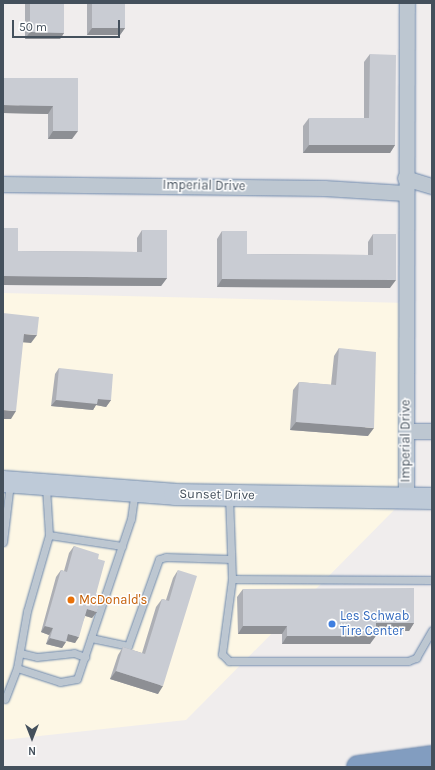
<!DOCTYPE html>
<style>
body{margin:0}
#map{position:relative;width:435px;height:770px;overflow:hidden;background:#f0eded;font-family:Karla,sans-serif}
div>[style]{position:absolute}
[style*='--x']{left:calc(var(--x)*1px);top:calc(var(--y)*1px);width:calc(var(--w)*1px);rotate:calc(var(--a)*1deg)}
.commercial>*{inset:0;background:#fdf7e5}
.roads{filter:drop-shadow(0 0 1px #6d88ac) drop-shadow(0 0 1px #6d88ac)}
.lane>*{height:7px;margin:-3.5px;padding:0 3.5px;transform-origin:3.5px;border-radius:3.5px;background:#bdc7d1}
.street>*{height:15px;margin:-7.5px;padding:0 7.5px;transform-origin:7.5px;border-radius:7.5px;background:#bdc7d1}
.secondary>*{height:21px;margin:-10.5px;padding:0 10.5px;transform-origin:10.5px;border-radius:10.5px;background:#becad8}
.highway>*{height:22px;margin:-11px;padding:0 11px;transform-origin:11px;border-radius:11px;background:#829dc0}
.wall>*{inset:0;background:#adafb5}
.shaded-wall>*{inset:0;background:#8d8f94}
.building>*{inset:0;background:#c9ccd3}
.dots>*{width:11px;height:11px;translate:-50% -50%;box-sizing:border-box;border:2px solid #fff;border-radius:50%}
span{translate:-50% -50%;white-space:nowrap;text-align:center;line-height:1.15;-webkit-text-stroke:3px #fff;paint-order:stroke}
.street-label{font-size:13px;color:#44505c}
.food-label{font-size:13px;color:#c56008}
.left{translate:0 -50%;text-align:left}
.shop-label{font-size:13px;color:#366cbe}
.frame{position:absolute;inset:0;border:4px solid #44505c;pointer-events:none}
.north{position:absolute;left:12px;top:718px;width:40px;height:40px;-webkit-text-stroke:3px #fff;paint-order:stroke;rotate:180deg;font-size:11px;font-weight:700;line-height:16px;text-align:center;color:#44505c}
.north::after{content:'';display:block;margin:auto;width:14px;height:18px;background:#44505c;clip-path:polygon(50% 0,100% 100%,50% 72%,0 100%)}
.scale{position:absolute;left:12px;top:20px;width:108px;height:18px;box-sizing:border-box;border:2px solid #44505c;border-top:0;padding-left:5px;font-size:12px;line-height:14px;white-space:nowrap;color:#44505c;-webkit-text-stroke:3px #fff;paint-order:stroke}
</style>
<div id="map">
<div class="commercial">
<div style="clip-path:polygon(3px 293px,407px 303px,406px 498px,186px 720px,3px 740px)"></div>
</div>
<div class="roads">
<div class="lane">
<div style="--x:46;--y:487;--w:48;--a:86.4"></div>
<div style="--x:49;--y:535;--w:79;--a:106.1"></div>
<div style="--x:27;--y:611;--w:58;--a:100"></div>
<div style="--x:17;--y:668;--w:45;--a:18"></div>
<div style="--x:60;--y:682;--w:17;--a:-10"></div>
<div style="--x:77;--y:679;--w:169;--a:-71.4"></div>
<div style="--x:131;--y:519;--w:27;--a:-82"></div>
<div style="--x:229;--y:496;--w:83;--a:87.9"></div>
<div style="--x:232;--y:579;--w:76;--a:97.6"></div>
<div style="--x:222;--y:654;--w:10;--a:45"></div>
<div style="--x:229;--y:661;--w:179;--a:0"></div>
<div style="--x:408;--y:661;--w:9;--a:-21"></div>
<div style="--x:416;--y:658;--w:32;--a:-60"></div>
<div style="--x:49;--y:535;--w:74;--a:8.6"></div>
<div style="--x:3;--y:542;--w:59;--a:-83.2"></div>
<div style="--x:232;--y:579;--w:200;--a:0.3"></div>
<div style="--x:91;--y:638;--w:38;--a:12"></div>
<div style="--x:128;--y:646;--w:92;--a:-70.4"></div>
<div style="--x:159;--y:559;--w:7;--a:-16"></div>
<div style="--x:166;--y:557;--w:65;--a:1.8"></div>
<div style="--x:20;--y:653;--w:17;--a:13"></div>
<div style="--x:37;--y:657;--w:37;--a:-6"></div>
<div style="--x:74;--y:653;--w:12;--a:20"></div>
<div style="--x:5;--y:699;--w:33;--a:-69"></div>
</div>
<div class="street">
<div style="--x:405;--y:178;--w:28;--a:17"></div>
<div style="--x:3;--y:184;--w:321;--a:0.7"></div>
<div style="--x:324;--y:188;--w:81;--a:3.5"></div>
<div style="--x:407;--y:431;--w:25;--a:0"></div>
<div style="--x:406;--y:498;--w:495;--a:-89.9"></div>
</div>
<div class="secondary">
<div style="--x:3;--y:481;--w:171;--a:4.3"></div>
<div style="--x:174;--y:494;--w:258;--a:0.9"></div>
</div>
<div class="highway">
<div style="--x:358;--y:767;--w:75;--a:-7.7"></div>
</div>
</div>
<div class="wall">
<div style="clip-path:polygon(25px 3px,64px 3px,64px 33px,60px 39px,25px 39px)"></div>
<div style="clip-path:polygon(87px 3px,125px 3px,125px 28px,120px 35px,87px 35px)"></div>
<div style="clip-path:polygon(370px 54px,395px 145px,390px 153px,303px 153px,303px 126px,309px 118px,364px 118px,364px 62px)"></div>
<div style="clip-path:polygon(78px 78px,72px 139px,48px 139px,48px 114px,3px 113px)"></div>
<div style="clip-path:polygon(3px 228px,18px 251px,137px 252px,137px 238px,142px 230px,167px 278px,161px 286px,3px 285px)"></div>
<div style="clip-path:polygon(222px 231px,247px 254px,368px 255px,368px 242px,373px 234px,390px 288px,217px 287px,217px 239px)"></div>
<div style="clip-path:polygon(339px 348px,368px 436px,290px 430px,293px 390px,299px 382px,331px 385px,334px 356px)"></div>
<div style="clip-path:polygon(59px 368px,111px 400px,106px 407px,96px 405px,93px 410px,51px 406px,55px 374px)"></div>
<div style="clip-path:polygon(74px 546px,98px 559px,96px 594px,92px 618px,85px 616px,75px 643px,66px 641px,62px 648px,46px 644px,49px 635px,41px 632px,56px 577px,61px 570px,64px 571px,69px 553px)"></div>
<div style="clip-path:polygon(178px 570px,158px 694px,110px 679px,118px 655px,123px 647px,142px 653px,156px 607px,162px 599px,166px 600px,173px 578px)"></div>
<div style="clip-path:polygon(243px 589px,414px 623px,409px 631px,376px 631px,370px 644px,282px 644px,282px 634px,238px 634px,237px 597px)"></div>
</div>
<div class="shaded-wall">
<div style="clip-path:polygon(92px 28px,125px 28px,120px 35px,87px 35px)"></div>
<div style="clip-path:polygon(30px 32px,64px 33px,60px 39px,25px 39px)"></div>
<div style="clip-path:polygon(3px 105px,53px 106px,48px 114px,3px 113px)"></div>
<div style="clip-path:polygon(53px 131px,78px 131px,72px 139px,48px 139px)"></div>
<div style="clip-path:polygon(309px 145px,395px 145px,390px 153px,303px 153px)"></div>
<div style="clip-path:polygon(3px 276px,167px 278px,161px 286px,3px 285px)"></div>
<div style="clip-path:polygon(222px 279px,396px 280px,390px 288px,217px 287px)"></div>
<div style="clip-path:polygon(24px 334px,37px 335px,31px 343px,19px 342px)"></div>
<div style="clip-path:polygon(98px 399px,111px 400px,106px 407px,96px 405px,93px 410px,51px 406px,56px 400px)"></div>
<div style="clip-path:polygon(3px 410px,16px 411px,11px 419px,3px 419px)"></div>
<div style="clip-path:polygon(296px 422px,374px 428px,368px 436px,290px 430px)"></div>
<div style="clip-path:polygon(87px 609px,97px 612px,92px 618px,83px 615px)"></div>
<div style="clip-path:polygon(376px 623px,414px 623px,409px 631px,370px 631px)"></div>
<div style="clip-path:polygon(45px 626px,53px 628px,49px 635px,41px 632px)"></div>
<div style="clip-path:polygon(243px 626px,287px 626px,282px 634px,238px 634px)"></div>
<div style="clip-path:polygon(68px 634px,79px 637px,75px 643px,64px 640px)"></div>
<div style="clip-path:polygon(287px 636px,376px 636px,370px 644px,282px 644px)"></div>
<div style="clip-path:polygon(50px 638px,66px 642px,62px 648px,46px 644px)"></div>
<div style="clip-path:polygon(116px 671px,163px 686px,158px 694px,110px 679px)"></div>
</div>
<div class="building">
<div style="clip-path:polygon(30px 3px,64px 3px,64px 33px,30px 32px)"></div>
<div style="clip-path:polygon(92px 3px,125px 3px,125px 28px,92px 28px)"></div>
<div style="clip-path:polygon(370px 54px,396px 55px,395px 145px,309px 145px,309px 118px,369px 118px)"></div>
<div style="clip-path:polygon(3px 78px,78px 78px,78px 131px,53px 131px,53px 106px,3px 105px)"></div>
<div style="clip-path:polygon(3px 228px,18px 228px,18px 251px,142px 252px,142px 230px,167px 230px,167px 278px,3px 276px)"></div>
<div style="clip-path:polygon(222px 231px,247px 231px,247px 254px,373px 255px,373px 234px,396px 234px,396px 280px,222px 279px)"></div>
<div style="clip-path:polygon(3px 313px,39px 317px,37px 335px,24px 334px,16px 411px,3px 410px)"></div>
<div style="clip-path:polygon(339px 348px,376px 352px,374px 428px,296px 422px,299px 382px,336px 385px)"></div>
<div style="clip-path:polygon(59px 368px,113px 374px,111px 400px,98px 399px,97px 404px,56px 400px)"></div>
<div style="clip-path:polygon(74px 546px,99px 554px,98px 559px,105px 561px,96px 594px,102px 595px,97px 612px,87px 609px,79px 637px,68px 634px,66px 642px,50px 638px,53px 628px,45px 626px,61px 570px,67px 572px)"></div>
<div style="clip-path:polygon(178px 570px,197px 576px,163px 686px,116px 671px,123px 647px,145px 654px,162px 599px,169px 601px)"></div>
<div style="clip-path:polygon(414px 588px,414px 623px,376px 623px,376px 636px,287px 636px,287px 626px,243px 626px,243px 589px)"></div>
</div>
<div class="dots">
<div style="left:71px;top:600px;background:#e8710a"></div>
<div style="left:332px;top:624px;background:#3f7fe0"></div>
</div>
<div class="street-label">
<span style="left:204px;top:186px;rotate:1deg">Imperial Drive</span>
<span style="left:406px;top:441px;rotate:-90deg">Imperial Drive</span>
<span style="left:217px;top:495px;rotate:1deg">Sunset Drive</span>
</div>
<div class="food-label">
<span class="left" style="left:79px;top:600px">McDonald's</span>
</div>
<div class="shop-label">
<span class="left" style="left:340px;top:624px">Les Schwab<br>Tire Center</span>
</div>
<div class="frame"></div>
<div class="north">N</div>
<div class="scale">50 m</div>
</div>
